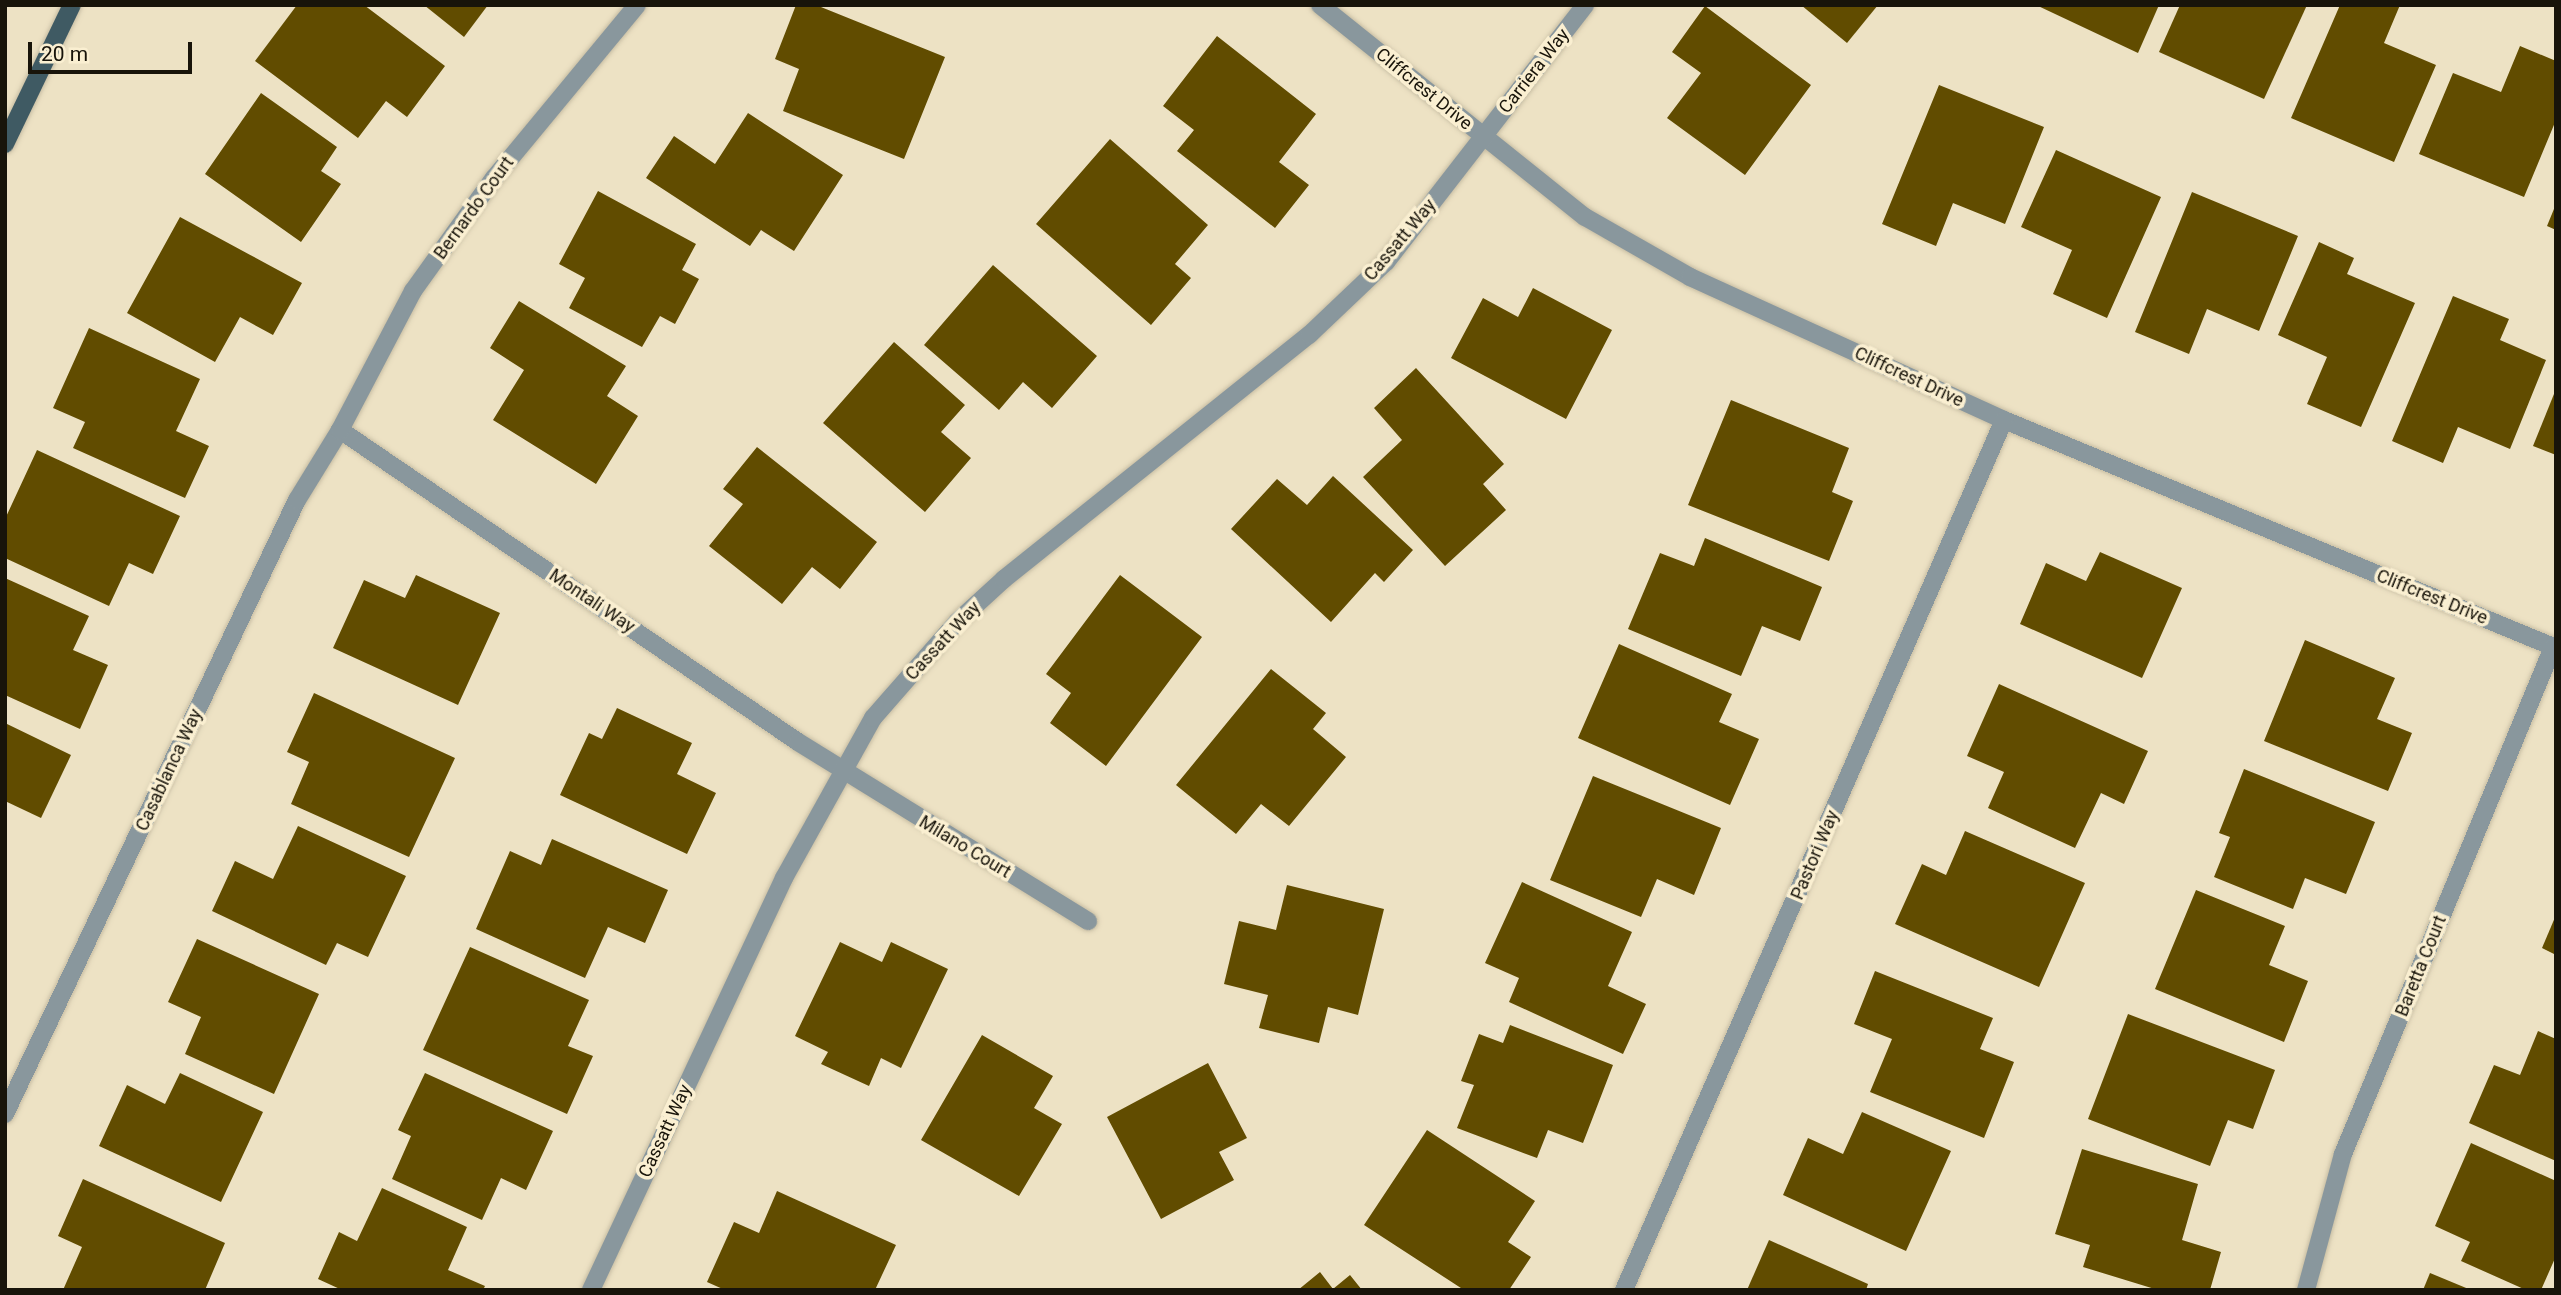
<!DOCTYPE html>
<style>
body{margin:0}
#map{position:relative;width:2561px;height:1295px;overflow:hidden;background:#ede2c4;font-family:Roboto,sans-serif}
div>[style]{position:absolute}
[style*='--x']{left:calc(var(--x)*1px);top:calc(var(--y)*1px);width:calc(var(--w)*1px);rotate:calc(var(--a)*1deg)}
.building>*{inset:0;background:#614c00}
.roads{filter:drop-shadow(0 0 2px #c7bda3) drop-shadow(0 0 2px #c7bda3)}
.minor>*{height:18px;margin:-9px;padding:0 9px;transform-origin:9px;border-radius:9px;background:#89979d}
.major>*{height:18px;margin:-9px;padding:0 9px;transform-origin:9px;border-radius:9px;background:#3f5a63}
span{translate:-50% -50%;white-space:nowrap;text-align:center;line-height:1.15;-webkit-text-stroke:7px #faefd1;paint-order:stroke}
.street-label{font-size:18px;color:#18140a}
.frame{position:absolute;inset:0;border:7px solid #18140a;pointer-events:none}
.scale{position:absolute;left:28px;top:42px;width:164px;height:32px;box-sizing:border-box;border:4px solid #18140a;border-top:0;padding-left:9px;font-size:21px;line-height:24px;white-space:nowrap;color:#18140a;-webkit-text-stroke:5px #faefd1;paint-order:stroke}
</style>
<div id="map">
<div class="building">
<div style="clip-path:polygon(297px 5px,364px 5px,445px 66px,407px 117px,386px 101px,358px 138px,255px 61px)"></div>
<div style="clip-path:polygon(424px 5px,488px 5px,464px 37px)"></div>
<div style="clip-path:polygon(796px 5px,816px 5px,945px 57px,904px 159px,783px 111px,799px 69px,775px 59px)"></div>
<div style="clip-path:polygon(1801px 5px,1878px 5px,1847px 43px)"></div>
<div style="clip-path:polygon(2036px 5px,2159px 5px,2138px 53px)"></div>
<div style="clip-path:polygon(2180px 5px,2307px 5px,2264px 99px,2159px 52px)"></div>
<div style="clip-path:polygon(2340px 5px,2400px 5px,2384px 43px,2436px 65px,2394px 162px,2291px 118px)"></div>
<div style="clip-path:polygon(1705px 6px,1811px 85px,1745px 175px,1667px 118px,1701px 73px,1672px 52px)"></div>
<div style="clip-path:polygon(1217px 36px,1316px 114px,1279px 162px,1309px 185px,1275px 228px,1177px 151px,1194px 130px,1163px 106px)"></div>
<div style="clip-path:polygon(2520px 46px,2556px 61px,2556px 120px,2524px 197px,2419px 154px,2453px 73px,2501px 92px)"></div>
<div style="clip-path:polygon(1939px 85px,2044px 127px,2005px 224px,1953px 203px,1936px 246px,1882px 224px)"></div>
<div style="clip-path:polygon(261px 93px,337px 147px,321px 171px,341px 184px,301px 242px,205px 174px)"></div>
<div style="clip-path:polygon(748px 113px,843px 175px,794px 251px,761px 230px,750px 246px,646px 178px,674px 136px,715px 164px)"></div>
<div style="clip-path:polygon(1110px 139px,1208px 225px,1175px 264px,1191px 278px,1151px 325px,1036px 224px)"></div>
<div style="clip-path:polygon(2056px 150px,2161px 197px,2107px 318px,2053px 294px,2072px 250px,2021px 227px)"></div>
<div style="clip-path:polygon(598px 191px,696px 244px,682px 270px,699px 279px,675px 324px,660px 316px,642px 347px,569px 308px,585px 278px,559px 264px)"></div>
<div style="clip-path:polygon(2192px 192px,2298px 236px,2259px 331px,2207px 309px,2189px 354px,2135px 332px)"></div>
<div style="clip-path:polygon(2556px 204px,2556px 230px,2547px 226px)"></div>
<div style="clip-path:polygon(180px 217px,302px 283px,273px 335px,240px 317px,215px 362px,127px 313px)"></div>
<div style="clip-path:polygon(2319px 242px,2354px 258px,2347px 274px,2415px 303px,2361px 427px,2307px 404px,2327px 357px,2278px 335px)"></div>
<div style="clip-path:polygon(993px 265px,1097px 356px,1052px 408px,1023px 382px,999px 410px,924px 345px)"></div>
<div style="clip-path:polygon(1533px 288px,1612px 330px,1566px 419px,1451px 358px,1483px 298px,1518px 317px)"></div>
<div style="clip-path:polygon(2453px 296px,2509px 319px,2500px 340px,2546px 360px,2510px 449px,2458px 427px,2443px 463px,2392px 441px)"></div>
<div style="clip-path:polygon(519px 301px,626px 366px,607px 396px,638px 416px,596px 484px,493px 420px,524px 370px,490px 348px)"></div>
<div style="clip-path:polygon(89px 328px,200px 379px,176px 431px,209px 446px,185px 498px,73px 448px,85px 422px,53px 408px)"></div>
<div style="clip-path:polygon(894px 342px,965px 405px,941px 432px,971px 458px,925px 512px,823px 423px)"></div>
<div style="clip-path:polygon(1416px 368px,1504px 464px,1483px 484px,1506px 510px,1445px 566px,1363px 477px,1402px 440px,1374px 408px)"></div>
<div style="clip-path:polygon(2556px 389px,2556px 455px,2533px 446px)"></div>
<div style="clip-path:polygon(1731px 400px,1849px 448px,1832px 492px,1853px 501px,1829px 561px,1688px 505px)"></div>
<div style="clip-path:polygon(757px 447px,877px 542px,840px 589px,812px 567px,782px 604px,709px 546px,743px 504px,723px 489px)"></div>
<div style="clip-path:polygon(37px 450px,180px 516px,153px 574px,129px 563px,109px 606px,5px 558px,5px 519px)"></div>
<div style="clip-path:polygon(1333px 476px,1413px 550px,1384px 582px,1375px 573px,1331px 622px,1231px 529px,1277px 479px,1307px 505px)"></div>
<div style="clip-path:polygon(1705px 538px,1822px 587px,1800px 641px,1762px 626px,1741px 676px,1628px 629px,1660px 553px,1694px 566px)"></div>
<div style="clip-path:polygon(2100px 552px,2182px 588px,2142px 678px,2020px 624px,2046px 563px,2086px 581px)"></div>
<div style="clip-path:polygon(416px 575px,500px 613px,458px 705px,333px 648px,364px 580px,405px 598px)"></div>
<div style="clip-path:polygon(1120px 575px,1202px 637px,1106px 766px,1050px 723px,1071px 693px,1046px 674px)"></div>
<div style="clip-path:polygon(5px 578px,89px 616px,73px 650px,108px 665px,80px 729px,5px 695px)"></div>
<div style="clip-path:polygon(2305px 640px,2395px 678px,2377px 719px,2412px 733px,2388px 791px,2264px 741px)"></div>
<div style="clip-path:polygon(1619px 644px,1732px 694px,1719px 722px,1759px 739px,1730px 805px,1578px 738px)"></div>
<div style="clip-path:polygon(1271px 669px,1326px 713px,1313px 729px,1346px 757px,1289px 826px,1261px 804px,1236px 834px,1176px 785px)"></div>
<div style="clip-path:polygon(1999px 684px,2148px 751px,2124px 804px,2101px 793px,2075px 848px,1988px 808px,2004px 772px,1967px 756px)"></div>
<div style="clip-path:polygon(314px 693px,455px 758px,409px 857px,291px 804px,309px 762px,287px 752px)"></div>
<div style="clip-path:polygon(617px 708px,692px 743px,677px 774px,716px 793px,687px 854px,560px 795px,589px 733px,602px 739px)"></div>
<div style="clip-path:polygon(5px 723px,71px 755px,41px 818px,5px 801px)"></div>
<div style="clip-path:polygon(2244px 769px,2375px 822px,2346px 894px,2305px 878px,2293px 909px,2214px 877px,2230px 837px,2219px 833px)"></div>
<div style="clip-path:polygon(1593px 776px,1721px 828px,1694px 895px,1657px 879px,1641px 917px,1550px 880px)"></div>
<div style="clip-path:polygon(298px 826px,406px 876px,368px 957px,337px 943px,326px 965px,212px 911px,235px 861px,273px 879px)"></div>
<div style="clip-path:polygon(1965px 831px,2085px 883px,2039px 987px,1895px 924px,1922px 864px,1946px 875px)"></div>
<div style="clip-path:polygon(552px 839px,668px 890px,645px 943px,608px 927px,585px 978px,476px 929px,510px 851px,541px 865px)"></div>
<div style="clip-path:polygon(1522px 882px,1632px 932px,1608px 986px,1646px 1004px,1623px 1054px,1509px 1002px,1519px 978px,1485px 963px)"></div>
<div style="clip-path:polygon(1287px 885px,1384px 909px,1358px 1015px,1328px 1007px,1319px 1043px,1259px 1028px,1268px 995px,1224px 984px,1239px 921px,1276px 930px)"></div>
<div style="clip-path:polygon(2196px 890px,2285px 926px,2269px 965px,2308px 981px,2284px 1042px,2155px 989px)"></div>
<div style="clip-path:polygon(2556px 915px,2556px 955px,2542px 948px)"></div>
<div style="clip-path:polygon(197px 939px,319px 994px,274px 1094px,185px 1054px,201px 1017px,168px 1002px)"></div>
<div style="clip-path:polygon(840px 942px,882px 962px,891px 942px,948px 969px,901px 1068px,881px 1058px,869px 1086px,821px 1064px,828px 1052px,795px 1036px)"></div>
<div style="clip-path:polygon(470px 947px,589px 1000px,568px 1046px,593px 1056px,567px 1114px,423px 1050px)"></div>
<div style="clip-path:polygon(1875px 971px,1993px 1018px,1980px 1049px,2014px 1062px,1984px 1138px,1870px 1092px,1892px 1039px,1854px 1024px)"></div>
<div style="clip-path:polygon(2128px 1014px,2275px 1070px,2253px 1129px,2228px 1120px,2210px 1166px,2088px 1119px)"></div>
<div style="clip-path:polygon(1510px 1025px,1613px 1065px,1583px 1143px,1548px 1130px,1537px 1158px,1457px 1128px,1474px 1085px,1461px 1081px,1479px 1034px,1503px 1043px)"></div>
<div style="clip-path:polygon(2538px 1031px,2556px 1039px,2556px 1161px,2469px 1123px,2494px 1065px,2520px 1075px)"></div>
<div style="clip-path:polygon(982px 1035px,1053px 1076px,1034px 1108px,1062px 1124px,1019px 1196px,921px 1140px)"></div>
<div style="clip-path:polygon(1208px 1063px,1247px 1138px,1219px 1152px,1234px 1180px,1161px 1219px,1107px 1117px)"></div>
<div style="clip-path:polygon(180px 1073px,263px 1112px,221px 1202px,99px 1146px,127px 1085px,165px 1104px)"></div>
<div style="clip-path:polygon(425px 1073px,553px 1131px,526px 1190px,501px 1178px,482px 1220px,392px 1179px,411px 1136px,398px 1130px)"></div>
<div style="clip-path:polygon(1862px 1112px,1951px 1151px,1906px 1251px,1783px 1195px,1808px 1138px,1843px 1154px)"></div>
<div style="clip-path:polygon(1427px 1130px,1535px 1201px,1508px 1242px,1531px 1257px,1509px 1290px,1464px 1290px,1364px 1225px)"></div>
<div style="clip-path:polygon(2471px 1143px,2556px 1181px,2556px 1256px,2541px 1290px,2526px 1290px,2461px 1261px,2470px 1242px,2435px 1226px)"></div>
<div style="clip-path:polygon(2082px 1149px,2198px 1184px,2182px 1240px,2221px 1252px,2210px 1290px,2158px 1290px,2083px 1267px,2090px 1245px,2055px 1234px)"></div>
<div style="clip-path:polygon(83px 1179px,225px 1243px,205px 1290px,63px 1290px,82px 1247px,58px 1236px)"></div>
<div style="clip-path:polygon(382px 1188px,467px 1227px,448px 1270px,485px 1286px,483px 1290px,342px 1290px,318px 1279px,339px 1232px,357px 1241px)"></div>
<div style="clip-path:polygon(777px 1191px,896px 1245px,875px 1290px,725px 1290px,707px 1282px,734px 1222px,759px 1233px)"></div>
<div style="clip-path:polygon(1769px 1240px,1868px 1284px,1866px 1290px,1747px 1290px)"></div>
<div style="clip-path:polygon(1320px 1272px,1333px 1289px,1350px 1275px,1362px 1290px,1298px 1290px)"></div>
<div style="clip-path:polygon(2430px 1273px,2471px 1290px,2423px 1290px)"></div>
</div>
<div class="roads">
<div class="minor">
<div style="--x:1320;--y:5;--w:339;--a:38.7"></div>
<div style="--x:1585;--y:217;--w:121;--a:29.7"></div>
<div style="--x:1690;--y:277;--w:345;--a:24.5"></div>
<div style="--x:2004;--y:420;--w:597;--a:22.44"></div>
<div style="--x:340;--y:430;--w:554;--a:34.26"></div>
<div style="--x:798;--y:742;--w:341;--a:31.7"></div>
<div style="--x:5;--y:1114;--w:680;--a:-64.57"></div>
<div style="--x:297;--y:500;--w:82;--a:-58.4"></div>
<div style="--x:340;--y:430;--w:157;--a:-62.3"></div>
<div style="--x:413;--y:291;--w:139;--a:-54.4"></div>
<div style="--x:494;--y:178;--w:224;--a:-50.4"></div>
<div style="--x:591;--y:1290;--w:455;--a:-64.9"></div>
<div style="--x:784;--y:878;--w:183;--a:-60.9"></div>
<div style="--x:873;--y:718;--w:128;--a:-48.8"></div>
<div style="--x:957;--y:622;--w:64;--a:-42.5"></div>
<div style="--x:1004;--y:579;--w:391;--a:-38.7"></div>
<div style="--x:1309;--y:335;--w:106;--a:-43.5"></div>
<div style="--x:1386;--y:262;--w:325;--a:-52.2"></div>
<div style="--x:1624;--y:1290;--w:949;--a:-66.41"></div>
<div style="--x:2306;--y:1290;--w:141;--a:-74.8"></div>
<div style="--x:2343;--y:1154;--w:549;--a:-67.5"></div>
</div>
<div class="major">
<div style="--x:5;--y:144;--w:154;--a:-64.3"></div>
</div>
</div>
<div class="street-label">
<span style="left:1534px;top:71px;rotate:-52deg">Carriera Way</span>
<span style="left:1424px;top:89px;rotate:39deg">Cliffcrest Drive</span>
<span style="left:474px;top:208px;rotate:-54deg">Bernardo Court</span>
<span style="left:1400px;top:240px;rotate:-50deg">Cassatt Way</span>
<span style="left:1909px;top:377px;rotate:25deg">Cliffcrest Drive</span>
<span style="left:2432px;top:597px;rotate:22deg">Cliffcrest Drive</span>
<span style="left:592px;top:601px;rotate:34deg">Montali Way</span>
<span style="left:943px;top:641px;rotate:-47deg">Cassatt Way</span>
<span style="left:169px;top:770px;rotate:-65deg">Casablanca Way</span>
<span style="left:965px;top:847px;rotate:31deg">Milano Court</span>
<span style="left:1815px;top:855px;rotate:-67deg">Pastori Way</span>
<span style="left:2421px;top:966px;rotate:-68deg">Baretta Court</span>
<span style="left:665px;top:1131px;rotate:-65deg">Cassatt Way</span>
</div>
<div class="frame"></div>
<div class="scale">20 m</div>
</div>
